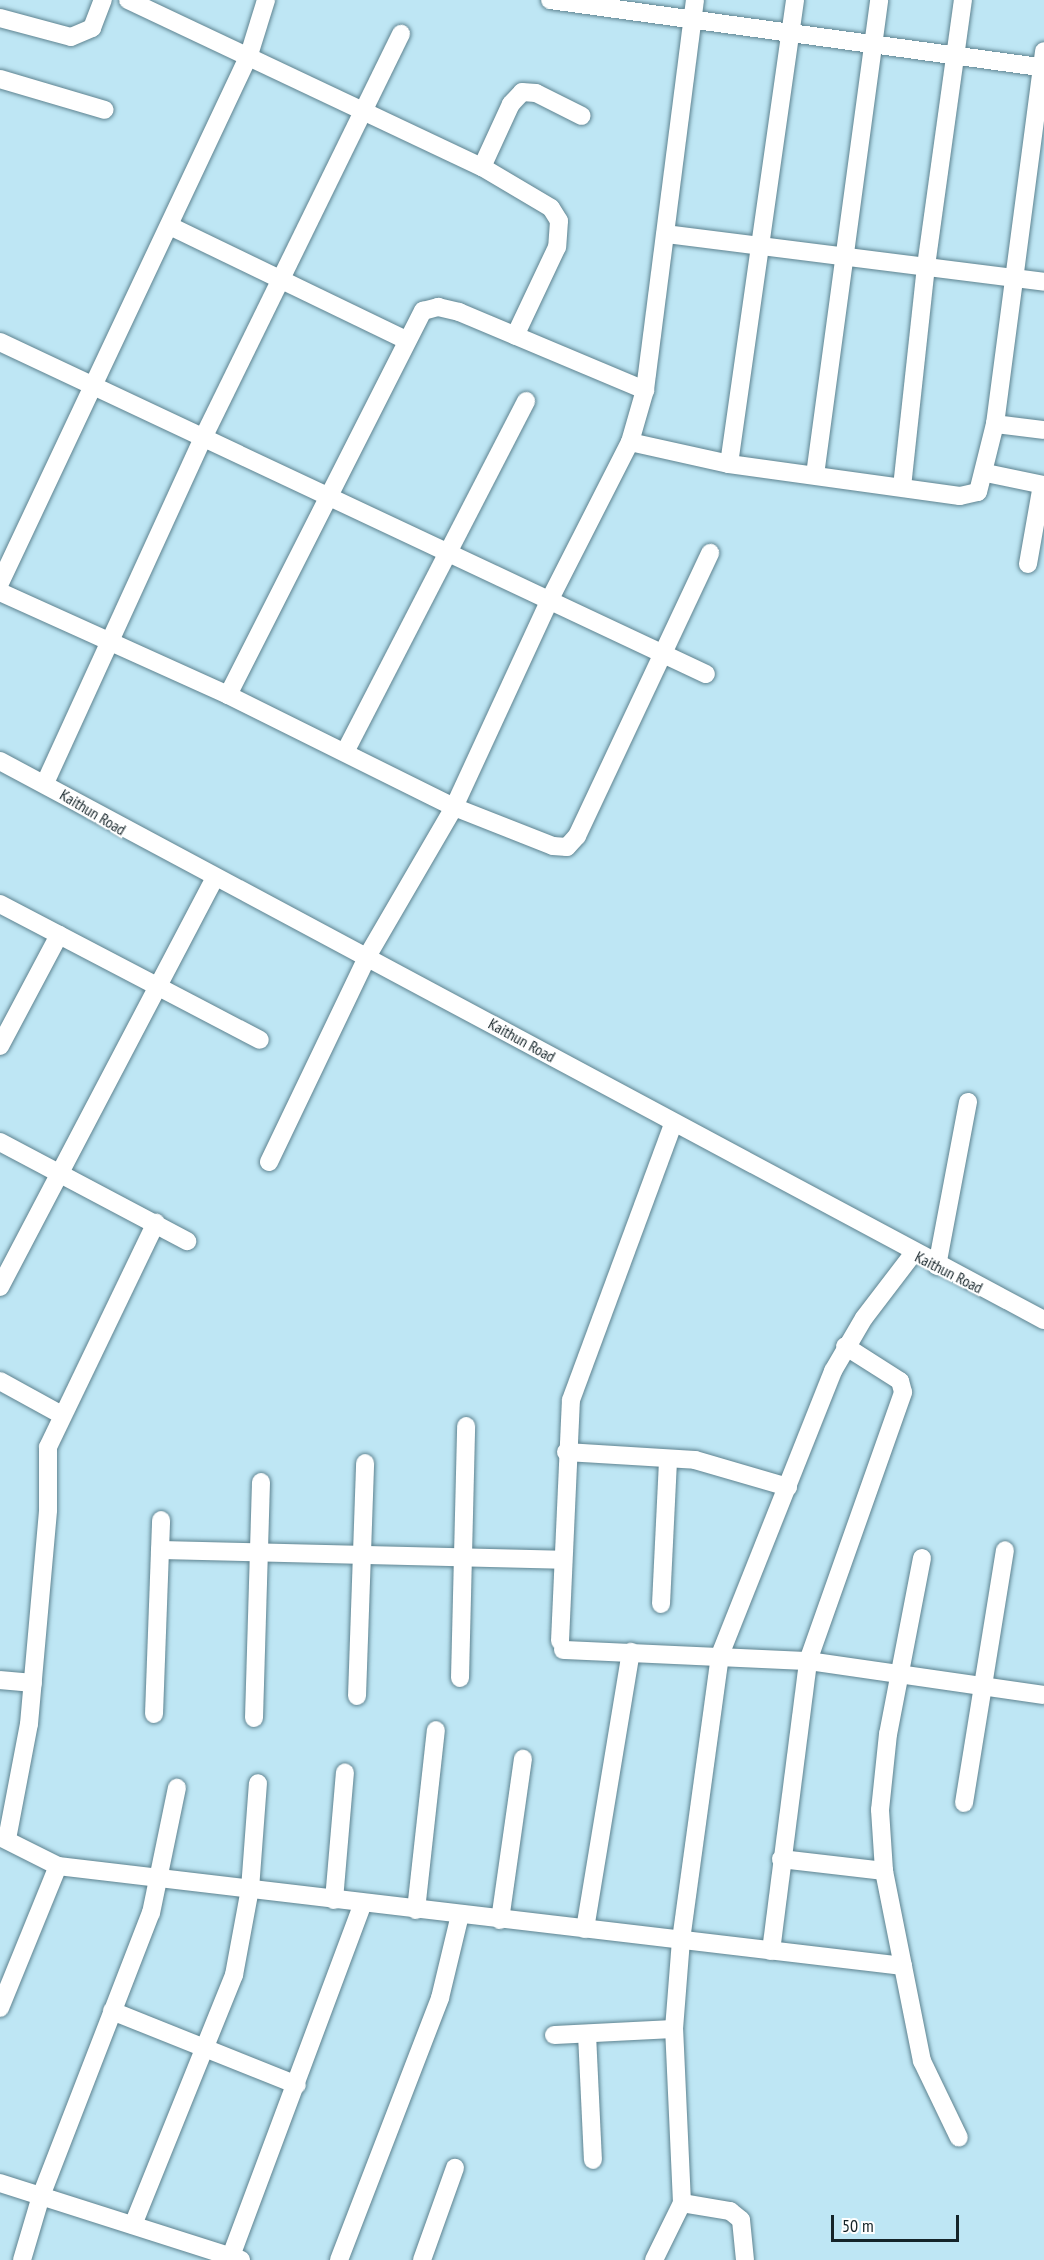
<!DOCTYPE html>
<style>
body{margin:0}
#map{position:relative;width:1044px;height:2260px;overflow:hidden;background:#bee6f4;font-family:"PT Sans Narrow",sans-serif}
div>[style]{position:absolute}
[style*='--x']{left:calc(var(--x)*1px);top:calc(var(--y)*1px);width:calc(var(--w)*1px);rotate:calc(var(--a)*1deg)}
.roads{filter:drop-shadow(0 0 2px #5e8390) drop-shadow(0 0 2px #5e8390)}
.minor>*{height:18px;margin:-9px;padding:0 9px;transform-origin:9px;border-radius:9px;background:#fff}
span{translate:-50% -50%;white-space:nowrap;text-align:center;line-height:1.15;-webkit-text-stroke:4.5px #fff;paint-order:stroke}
.street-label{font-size:16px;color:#152429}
.scale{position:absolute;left:831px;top:2215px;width:128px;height:27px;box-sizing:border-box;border:3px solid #152429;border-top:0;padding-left:8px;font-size:18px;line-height:21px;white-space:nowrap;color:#152429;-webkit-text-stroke:4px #fff;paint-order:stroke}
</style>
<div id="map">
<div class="roads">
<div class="minor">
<div style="--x:128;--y:0;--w:391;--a:25.3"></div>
<div style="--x:482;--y:167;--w:80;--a:30.7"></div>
<div style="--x:551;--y:208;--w:15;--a:58"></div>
<div style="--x:559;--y:221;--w:26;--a:94"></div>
<div style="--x:557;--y:247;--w:98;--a:115.3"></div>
<div style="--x:550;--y:0;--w:499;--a:7.8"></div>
<div style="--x:0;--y:18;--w:73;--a:15"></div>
<div style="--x:71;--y:37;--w:23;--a:-23"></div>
<div style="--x:92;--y:28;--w:30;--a:-69"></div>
<div style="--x:0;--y:79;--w:109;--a:16.4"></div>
<div style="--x:482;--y:167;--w:69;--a:-65.3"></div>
<div style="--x:511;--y:104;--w:16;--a:-47"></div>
<div style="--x:522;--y:92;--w:14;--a:4"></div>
<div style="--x:536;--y:93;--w:51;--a:26.6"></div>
<div style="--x:170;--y:226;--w:262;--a:25.8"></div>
<div style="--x:666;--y:234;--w:381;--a:7.2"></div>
<div style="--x:0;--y:342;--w:780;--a:25.19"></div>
<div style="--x:995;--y:424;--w:49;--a:7"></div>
<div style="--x:630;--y:442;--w:101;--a:12.5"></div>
<div style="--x:729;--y:464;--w:233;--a:7.9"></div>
<div style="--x:960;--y:496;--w:18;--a:-13"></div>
<div style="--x:978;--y:492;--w:70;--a:-76"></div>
<div style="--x:995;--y:424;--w:376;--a:-82.5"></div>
<div style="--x:729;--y:464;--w:469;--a:-81.9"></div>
<div style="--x:986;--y:473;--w:59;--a:11.7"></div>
<div style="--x:815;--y:475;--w:479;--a:-82.3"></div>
<div style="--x:902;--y:487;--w:222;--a:-83.8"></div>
<div style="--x:926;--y:266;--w:269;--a:-82.1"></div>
<div style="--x:1028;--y:564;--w:80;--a:-80"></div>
<div style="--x:0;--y:583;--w:584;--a:-64.75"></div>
<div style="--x:249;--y:55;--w:58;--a:-72.8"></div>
<div style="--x:0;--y:592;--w:250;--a:24.3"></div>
<div style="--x:228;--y:695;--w:252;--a:26.4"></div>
<div style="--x:454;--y:807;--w:106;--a:21.5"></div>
<div style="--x:553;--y:846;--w:14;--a:4"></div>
<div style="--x:567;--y:847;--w:15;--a:-48"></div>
<div style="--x:577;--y:836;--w:313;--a:-64.8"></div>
<div style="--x:228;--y:695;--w:431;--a:-63.1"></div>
<div style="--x:423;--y:311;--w:16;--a:-15"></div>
<div style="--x:438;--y:307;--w:22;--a:13"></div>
<div style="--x:459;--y:312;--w:202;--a:22.8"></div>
<div style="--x:345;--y:752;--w:395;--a:-62.7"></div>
<div style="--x:0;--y:761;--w:1184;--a:28.17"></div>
<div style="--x:45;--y:783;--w:382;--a:-65.4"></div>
<div style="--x:204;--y:436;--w:448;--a:-63.9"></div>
<div style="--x:0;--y:904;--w:293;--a:27.6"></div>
<div style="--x:0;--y:1046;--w:126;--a:-62"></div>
<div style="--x:0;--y:1142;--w:212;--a:27.9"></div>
<div style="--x:269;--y:1162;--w:229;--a:-64.4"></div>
<div style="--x:368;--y:955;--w:171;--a:-59.8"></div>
<div style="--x:454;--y:807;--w:229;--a:-65.2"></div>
<div style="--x:550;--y:599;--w:176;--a:-63"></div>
<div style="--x:630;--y:442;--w:54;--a:-73.9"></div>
<div style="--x:645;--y:390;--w:393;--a:-82.7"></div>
<div style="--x:937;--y:1266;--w:167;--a:-79.3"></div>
<div style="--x:0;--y:1287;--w:461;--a:-62.3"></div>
<div style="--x:0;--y:1381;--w:68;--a:28.8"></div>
<div style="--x:566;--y:1452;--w:129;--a:3.5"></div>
<div style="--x:695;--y:1460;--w:97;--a:16.2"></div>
<div style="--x:160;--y:1550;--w:403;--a:1.4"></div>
<div style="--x:922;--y:1558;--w:179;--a:100.9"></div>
<div style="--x:888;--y:1734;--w:76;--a:96"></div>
<div style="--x:880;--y:1810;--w:61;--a:86.2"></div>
<div style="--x:884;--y:1871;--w:194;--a:78.7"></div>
<div style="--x:922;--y:2061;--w:85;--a:64.3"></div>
<div style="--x:661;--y:1604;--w:145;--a:-87.2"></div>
<div style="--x:560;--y:1641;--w:241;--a:-87.4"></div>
<div style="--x:571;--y:1400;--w:294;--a:-69.7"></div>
<div style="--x:563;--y:1650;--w:245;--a:2.6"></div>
<div style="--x:808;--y:1661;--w:238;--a:8.2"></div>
<div style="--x:460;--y:1678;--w:252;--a:-88.6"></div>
<div style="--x:0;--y:1680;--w:33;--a:5"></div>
<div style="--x:357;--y:1696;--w:233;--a:-88"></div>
<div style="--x:154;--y:1714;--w:194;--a:-87.9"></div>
<div style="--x:254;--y:1718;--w:236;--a:-88.3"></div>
<div style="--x:964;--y:1803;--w:256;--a:-80.8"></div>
<div style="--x:0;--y:1837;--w:65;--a:26.6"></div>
<div style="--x:58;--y:1866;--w:851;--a:6.75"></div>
<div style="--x:7;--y:1839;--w:117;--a:-79.2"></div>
<div style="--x:29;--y:1724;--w:215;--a:-84.9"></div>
<div style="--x:48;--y:1510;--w:63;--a:-90"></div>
<div style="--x:48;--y:1447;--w:249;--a:-64.3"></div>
<div style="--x:781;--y:1859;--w:104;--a:6.6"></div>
<div style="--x:334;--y:1900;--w:128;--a:-85.1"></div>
<div style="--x:416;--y:1910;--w:181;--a:-83.7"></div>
<div style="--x:500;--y:1920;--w:163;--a:-81.9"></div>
<div style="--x:585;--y:1929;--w:281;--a:-80.6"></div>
<div style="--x:771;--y:1951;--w:292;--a:-82.7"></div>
<div style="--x:808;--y:1661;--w:285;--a:-70.5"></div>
<div style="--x:903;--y:1392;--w:11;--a:-105"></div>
<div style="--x:900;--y:1381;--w:65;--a:-147.5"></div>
<div style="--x:0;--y:2008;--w:153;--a:-67.8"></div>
<div style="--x:112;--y:2011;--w:199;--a:21.8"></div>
<div style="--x:587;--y:2034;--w:126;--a:87.3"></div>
<div style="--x:554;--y:2035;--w:120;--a:-2.9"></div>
<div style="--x:0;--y:2183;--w:253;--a:17.7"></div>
<div style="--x:682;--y:2203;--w:49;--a:9.5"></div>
<div style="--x:730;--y:2211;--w:14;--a:39"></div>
<div style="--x:741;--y:2220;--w:40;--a:84.3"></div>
<div style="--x:133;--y:2225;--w:270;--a:-68"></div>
<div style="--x:234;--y:1975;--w:87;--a:-79.5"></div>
<div style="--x:250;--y:1889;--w:106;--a:-85.7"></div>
<div style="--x:231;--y:2256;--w:377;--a:-69.5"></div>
<div style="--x:22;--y:2260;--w:67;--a:-73.5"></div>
<div style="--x:41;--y:2196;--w:304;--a:-68.8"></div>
<div style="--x:151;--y:1913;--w:128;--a:-78.3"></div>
<div style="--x:339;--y:2260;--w:281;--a:-68.9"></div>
<div style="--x:440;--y:1998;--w:85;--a:-76.5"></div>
<div style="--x:422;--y:2260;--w:98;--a:-70.3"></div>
<div style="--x:654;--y:2260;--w:64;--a:-63.8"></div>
<div style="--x:682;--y:2203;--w:174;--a:-92.6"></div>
<div style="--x:674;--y:2029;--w:89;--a:-85.5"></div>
<div style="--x:681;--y:1940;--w:288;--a:-82.2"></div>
<div style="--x:720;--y:1655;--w:306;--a:-68.3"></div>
<div style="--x:833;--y:1371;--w:61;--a:-59.7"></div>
<div style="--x:864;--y:1318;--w:81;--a:-52.6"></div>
</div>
</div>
<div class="street-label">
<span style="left:93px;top:812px;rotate:31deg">Kaithun Road</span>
<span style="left:522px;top:1040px;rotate:29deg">Kaithun Road</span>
<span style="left:949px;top:1272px;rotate:27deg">Kaithun Road</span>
</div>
<div class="scale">50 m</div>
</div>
